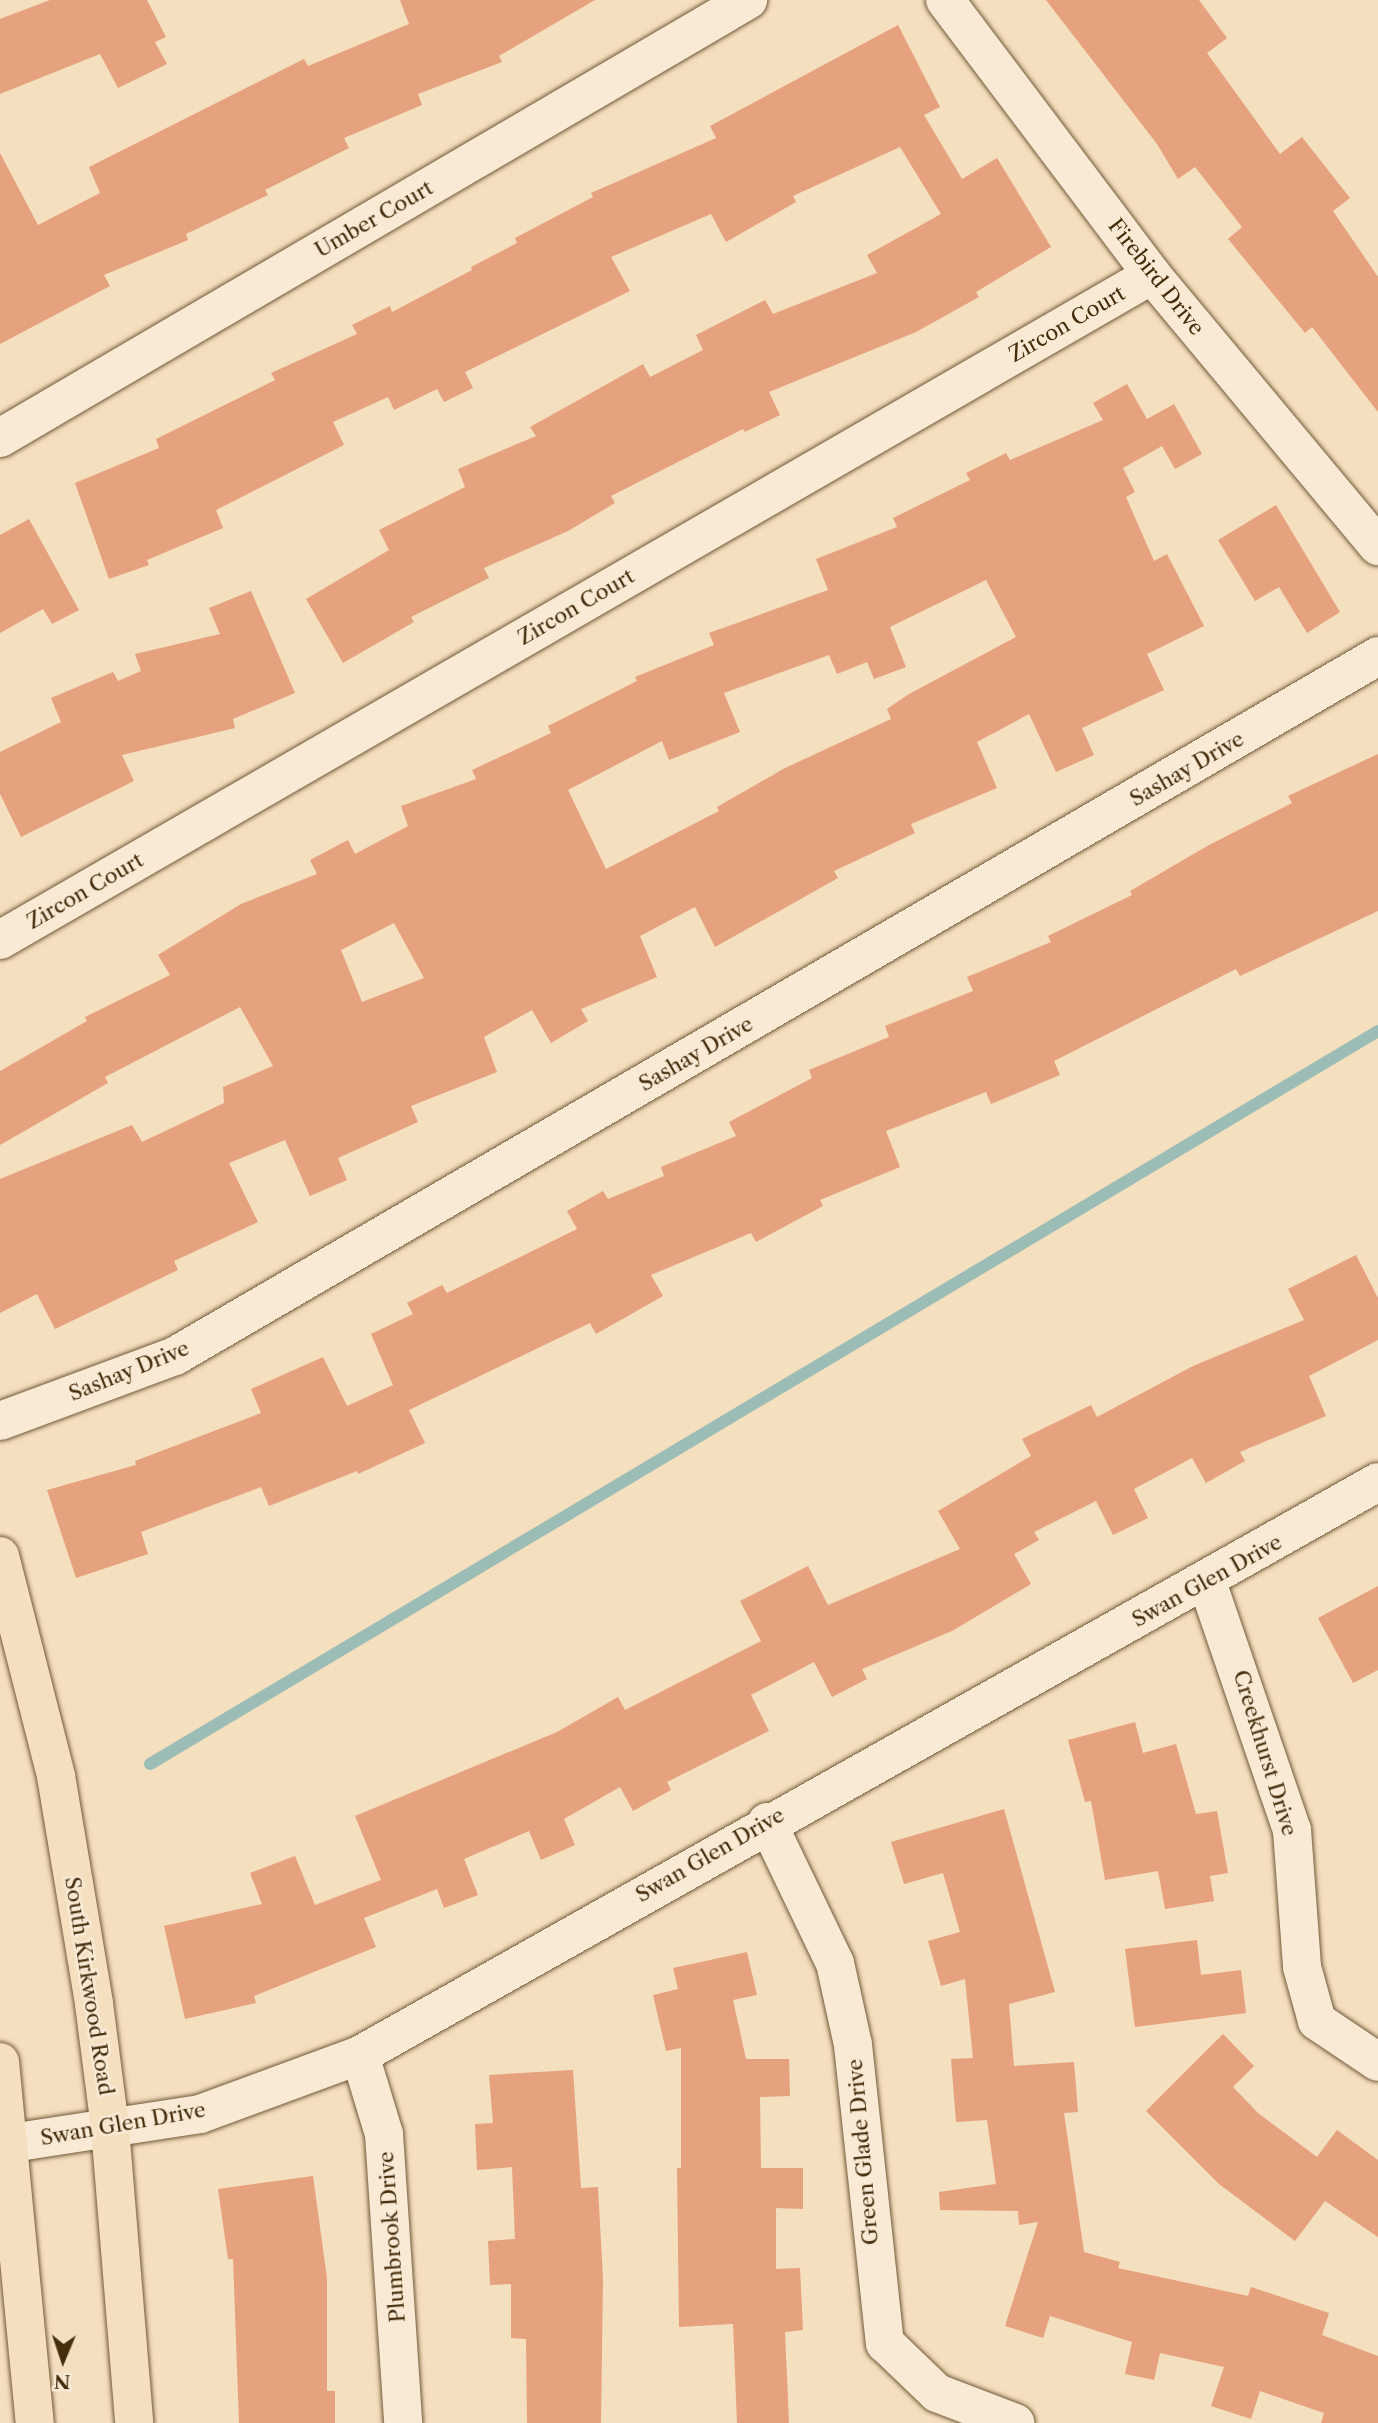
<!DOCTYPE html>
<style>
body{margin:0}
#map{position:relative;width:1378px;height:2423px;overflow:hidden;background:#f4dfbe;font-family:"Libre Caslon Text",serif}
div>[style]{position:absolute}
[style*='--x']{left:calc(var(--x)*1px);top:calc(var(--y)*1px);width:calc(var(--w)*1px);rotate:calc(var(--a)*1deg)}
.stream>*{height:12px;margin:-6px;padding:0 6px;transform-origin:6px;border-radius:6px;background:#9cbcb6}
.building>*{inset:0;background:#e6a17e}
.roads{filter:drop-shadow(0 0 2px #715a38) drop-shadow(0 0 2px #715a38)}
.minor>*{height:38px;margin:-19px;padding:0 19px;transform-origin:19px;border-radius:19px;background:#f8ead5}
.major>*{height:38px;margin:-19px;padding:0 19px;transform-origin:19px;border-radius:19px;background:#f4dfbe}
span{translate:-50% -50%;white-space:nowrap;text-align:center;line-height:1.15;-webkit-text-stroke:5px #f8ead5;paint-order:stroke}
.street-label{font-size:21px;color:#452d0c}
.north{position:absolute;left:28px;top:2325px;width:70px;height:70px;-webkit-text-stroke:5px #f8ead5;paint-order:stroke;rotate:182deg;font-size:19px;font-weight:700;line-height:28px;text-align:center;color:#452d0c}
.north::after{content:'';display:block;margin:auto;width:24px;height:32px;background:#452d0c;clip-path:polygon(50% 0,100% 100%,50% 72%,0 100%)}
</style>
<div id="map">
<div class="stream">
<div style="--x:150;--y:1764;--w:1430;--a:-30.83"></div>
</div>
<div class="building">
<div style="clip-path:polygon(50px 0,147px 0,166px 37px,155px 42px,167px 64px,118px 88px,100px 54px,0 94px,0 19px)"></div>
<div style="clip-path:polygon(400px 0,595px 0,499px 56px,502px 62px,418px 94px,422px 105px,344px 138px,349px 148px,265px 190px,268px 195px,186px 234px,188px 240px,104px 275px,110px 286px,0 344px,0 153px,38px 225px,100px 193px,89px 167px,304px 59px,308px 66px,409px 24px)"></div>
<div style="clip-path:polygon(1046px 0,1199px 0,1227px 38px,1207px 53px,1280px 154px,1302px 137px,1350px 198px,1333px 211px,1378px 277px,1378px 412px,1312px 327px,1305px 333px,1228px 239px,1242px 227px,1195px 167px,1178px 179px,1157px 144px)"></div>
<div style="clip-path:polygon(898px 25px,940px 107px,924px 115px,962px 179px,997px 158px,1051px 247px,976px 292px,979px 297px,916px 332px,769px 392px,780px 415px,745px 432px,743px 429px,611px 496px,615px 503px,568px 531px,484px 568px,489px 578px,411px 617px,414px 622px,343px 663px,306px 599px,389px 550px,379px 530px,465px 487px,458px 469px,536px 436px,530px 427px,643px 364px,650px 377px,703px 350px,696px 335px,765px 300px,773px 314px,877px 273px,867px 255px,941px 214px,900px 147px,793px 196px,796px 202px,726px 242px,711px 214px,611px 257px,630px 291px,465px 372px,473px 388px,444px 402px,437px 389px,394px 410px,388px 397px,333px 422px,344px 445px,216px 510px,223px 528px,147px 560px,149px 565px,109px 579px,75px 483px,159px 448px,156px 439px,275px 380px,271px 373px,357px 334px,352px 325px,390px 306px,392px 312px,472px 270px,471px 267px,517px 243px,515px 238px,593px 197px,591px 193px,716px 138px,710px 126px)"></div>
<div style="clip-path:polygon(evenodd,1127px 384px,1147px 419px,1174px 404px,1202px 454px,1175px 469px,1162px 446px,1123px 468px,1135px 492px,1126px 497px,1154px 561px,1167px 554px,1204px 626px,1147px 654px,1164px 690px,1082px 728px,1094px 755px,1056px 772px,1029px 714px,977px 742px,997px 788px,911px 824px,915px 833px,834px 871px,838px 878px,715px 947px,695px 907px,640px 936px,657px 977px,581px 1009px,588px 1021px,551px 1043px,532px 1010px,484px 1037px,497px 1072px,411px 1106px,418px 1122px,338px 1158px,347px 1180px,310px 1196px,285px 1140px,229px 1163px,258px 1222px,174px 1261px,178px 1270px,55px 1329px,37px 1294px,0 1313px,0 1179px,132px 1125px,142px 1142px,224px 1103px,223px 1087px,273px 1066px,240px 1007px,105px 1077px,108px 1083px,0 1145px,0 1071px,87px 1021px,85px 1017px,170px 975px,158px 955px,241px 904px,317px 874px,310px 860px,348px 840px,355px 854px,408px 826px,401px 806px,476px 779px,472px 770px,551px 733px,548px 726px,637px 681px,635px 677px,714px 645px,709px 633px,828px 590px,816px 559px,897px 527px,893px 518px,970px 480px,966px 473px,1006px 453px,1010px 460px,1103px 420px,1093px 403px,1127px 384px,986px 580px,1016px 637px,909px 694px,887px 709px,891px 719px,785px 768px,717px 807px,719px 811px,606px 869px,568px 790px,662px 741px,669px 760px,740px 732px,724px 693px,829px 655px,837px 674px,867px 662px,874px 679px,906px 667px,890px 627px,986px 580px,1127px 384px,394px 923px,424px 978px,362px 1002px,341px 950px,394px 923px)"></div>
<div style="clip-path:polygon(1276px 505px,1340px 612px,1307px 633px,1279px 587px,1255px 601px,1218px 540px)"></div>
<div style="clip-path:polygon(29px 519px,79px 610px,52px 624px,43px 609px,0 633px,0 535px)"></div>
<div style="clip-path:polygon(251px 591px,295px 693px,233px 719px,235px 728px,122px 755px,134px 781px,21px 837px,0 794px,0 752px,61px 722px,51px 698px,113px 672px,118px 681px,141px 671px,135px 654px,220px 634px,209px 608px)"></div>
<div style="clip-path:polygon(1378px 754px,1378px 911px,1240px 976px,1236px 969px,1054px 1061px,1060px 1075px,991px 1104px,986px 1092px,886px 1131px,900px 1167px,820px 1200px,823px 1206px,756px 1242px,751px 1233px,651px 1275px,663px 1296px,596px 1334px,590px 1323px,409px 1410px,425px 1443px,358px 1474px,357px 1471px,269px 1506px,261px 1487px,141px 1532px,148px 1554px,76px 1578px,47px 1490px,136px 1465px,135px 1461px,261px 1413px,251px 1389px,323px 1357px,347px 1406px,393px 1385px,371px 1334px,413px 1314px,407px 1303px,442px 1285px,447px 1293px,577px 1229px,567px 1211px,603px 1191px,608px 1199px,664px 1176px,661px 1167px,736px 1136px,729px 1122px,812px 1078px,809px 1070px,889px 1037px,885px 1026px,973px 991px,967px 977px,1051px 942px,1048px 936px,1132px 895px,1130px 891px,1209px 845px,1292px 803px,1288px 796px)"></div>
<div style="clip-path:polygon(1356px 1255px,1378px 1298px,1378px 1340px,1309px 1376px,1326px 1416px,1240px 1452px,1245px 1461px,1206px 1483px,1192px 1458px,1134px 1489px,1148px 1518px,1113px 1535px,1096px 1501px,1034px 1532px,1039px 1540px,1014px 1554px,1031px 1584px,952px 1631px,862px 1669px,867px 1679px,832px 1697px,814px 1662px,751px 1695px,769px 1731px,667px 1782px,671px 1790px,633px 1811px,620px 1787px,564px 1819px,575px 1845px,541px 1860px,529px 1831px,464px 1859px,478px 1895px,444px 1908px,437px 1889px,364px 1918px,376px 1947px,254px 1996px,256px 2003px,185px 2019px,164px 1926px,262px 1904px,250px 1873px,295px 1856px,315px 1905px,381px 1880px,355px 1816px,557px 1732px,618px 1697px,625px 1710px,761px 1641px,740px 1601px,808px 1566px,828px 1605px,960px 1549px,938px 1511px,1031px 1456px,1022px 1439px,1091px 1405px,1097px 1417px,1193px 1366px,1304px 1320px,1288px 1289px)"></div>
<div style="clip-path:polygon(1378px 1586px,1378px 1670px,1353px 1683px,1318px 1618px)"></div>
<div style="clip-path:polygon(1135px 1722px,1143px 1753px,1176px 1744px,1196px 1814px,1217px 1811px,1228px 1873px,1210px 1876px,1214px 1901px,1165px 1909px,1158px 1871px,1105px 1880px,1091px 1801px,1085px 1802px,1068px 1740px)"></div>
<div style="clip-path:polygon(1004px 1809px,1055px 1992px,1009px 2004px,1014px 2066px,1074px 2062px,1078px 2112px,1064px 2113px,1084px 2252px,1120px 2262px,1118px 2268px,1248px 2296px,1251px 2287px,1329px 2313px,1322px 2335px,1378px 2356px,1378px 2423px,1321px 2423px,1324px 2413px,1260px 2391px,1251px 2419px,1211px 2406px,1224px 2367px,1160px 2353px,1154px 2380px,1125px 2374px,1132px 2342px,1050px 2316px,1043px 2338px,1005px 2326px,1038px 2222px,1019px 2225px,1018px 2211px,940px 2210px,939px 2192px,996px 2184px,987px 2120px,956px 2122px,951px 2059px,973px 2058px,965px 1979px,941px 1986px,928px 1941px,960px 1932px,943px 1873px,904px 1884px,891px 1842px)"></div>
<div style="clip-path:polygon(1197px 1940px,1201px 1975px,1241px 1970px,1246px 2013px,1135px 2027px,1125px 1949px)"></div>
<div style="clip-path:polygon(747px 1952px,757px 1995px,733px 2000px,746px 2059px,789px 2059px,790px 2096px,760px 2097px,761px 2168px,803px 2168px,803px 2209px,776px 2208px,776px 2269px,800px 2268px,803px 2330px,785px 2332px,789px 2423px,737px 2423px,733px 2324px,679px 2327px,677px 2168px,681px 2168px,681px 2048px,666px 2051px,653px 1995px,678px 1989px,673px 1968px)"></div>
<div style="clip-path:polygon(1223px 2034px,1254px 2066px,1233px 2087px,1258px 2113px,1317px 2157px,1337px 2130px,1378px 2160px,1378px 2237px,1325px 2201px,1295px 2241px,1219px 2184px,1146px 2111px)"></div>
<div style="clip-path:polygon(573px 2070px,581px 2188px,598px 2187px,603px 2279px,601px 2423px,527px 2423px,526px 2339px,511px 2338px,511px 2284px,490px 2285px,488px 2241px,515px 2239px,512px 2167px,477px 2170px,475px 2124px,493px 2123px,489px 2075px)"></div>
<div style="clip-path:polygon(313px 2176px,327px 2278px,327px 2391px,335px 2391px,335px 2423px,239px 2423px,233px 2259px,228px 2259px,218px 2189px)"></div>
</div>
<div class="roads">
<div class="minor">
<div style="--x:945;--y:0;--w:344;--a:53"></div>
<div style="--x:1152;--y:275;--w:353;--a:50.2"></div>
<div style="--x:0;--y:438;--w:867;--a:-30.35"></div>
<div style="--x:0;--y:940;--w:1330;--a:-30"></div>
<div style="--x:0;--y:1421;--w:187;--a:-20.4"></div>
<div style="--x:175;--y:1356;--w:1392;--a:-30.19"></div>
<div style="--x:1207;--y:1582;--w:262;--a:71.1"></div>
<div style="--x:1292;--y:1830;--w:137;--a:85.8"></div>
<div style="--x:1302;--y:1967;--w:56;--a:74.5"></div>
<div style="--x:1317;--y:2021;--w:73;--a:33.9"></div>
<div style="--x:767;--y:1822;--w:157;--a:64.3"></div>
<div style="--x:835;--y:1963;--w:84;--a:77.6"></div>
<div style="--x:853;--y:2045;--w:300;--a:83.9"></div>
<div style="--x:885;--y:2343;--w:72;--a:43.9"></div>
<div style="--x:937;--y:2393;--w:84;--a:21"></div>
<div style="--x:360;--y:2055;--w:83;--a:73.1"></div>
<div style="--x:384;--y:2134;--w:290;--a:86.2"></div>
<div style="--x:11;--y:2143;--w:191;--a:-8.7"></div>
<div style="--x:200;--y:2114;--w:171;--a:-20.2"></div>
<div style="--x:360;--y:2055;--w:1168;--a:-29.37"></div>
</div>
<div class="major">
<div style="--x:0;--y:1556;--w:227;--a:75.7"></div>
<div style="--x:56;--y:1776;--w:231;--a:80.5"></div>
<div style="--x:94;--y:2004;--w:125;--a:82.6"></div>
<div style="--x:110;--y:2128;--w:296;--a:85.3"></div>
<div style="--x:0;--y:2062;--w:363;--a:84.5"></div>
</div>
</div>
<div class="street-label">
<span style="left:374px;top:219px;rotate:-30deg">Umber Court</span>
<span style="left:1156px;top:277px;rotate:52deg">Firebird Drive</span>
<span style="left:1067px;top:324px;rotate:-30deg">Zircon Court</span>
<span style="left:576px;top:607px;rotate:-30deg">Zircon Court</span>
<span style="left:1187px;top:769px;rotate:-30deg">Sashay Drive</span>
<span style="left:85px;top:891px;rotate:-30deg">Zircon Court</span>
<span style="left:696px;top:1054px;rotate:-30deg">Sashay Drive</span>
<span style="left:129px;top:1371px;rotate:-22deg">Sashay Drive</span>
<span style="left:1207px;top:1581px;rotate:-29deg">Swan Glen Drive</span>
<span style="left:1265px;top:1753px;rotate:73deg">Creekhurst Drive</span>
<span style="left:710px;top:1855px;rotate:-30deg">Swan Glen Drive</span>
<span style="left:89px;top:1986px;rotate:81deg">South Kirkwood Road</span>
<span style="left:123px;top:2124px;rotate:-10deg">Swan Glen Drive</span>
<span style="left:863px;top:2152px;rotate:-95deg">Green Glade Drive</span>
<span style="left:392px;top:2237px;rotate:-94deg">Plumbrook Drive</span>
</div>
<div class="north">N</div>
</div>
